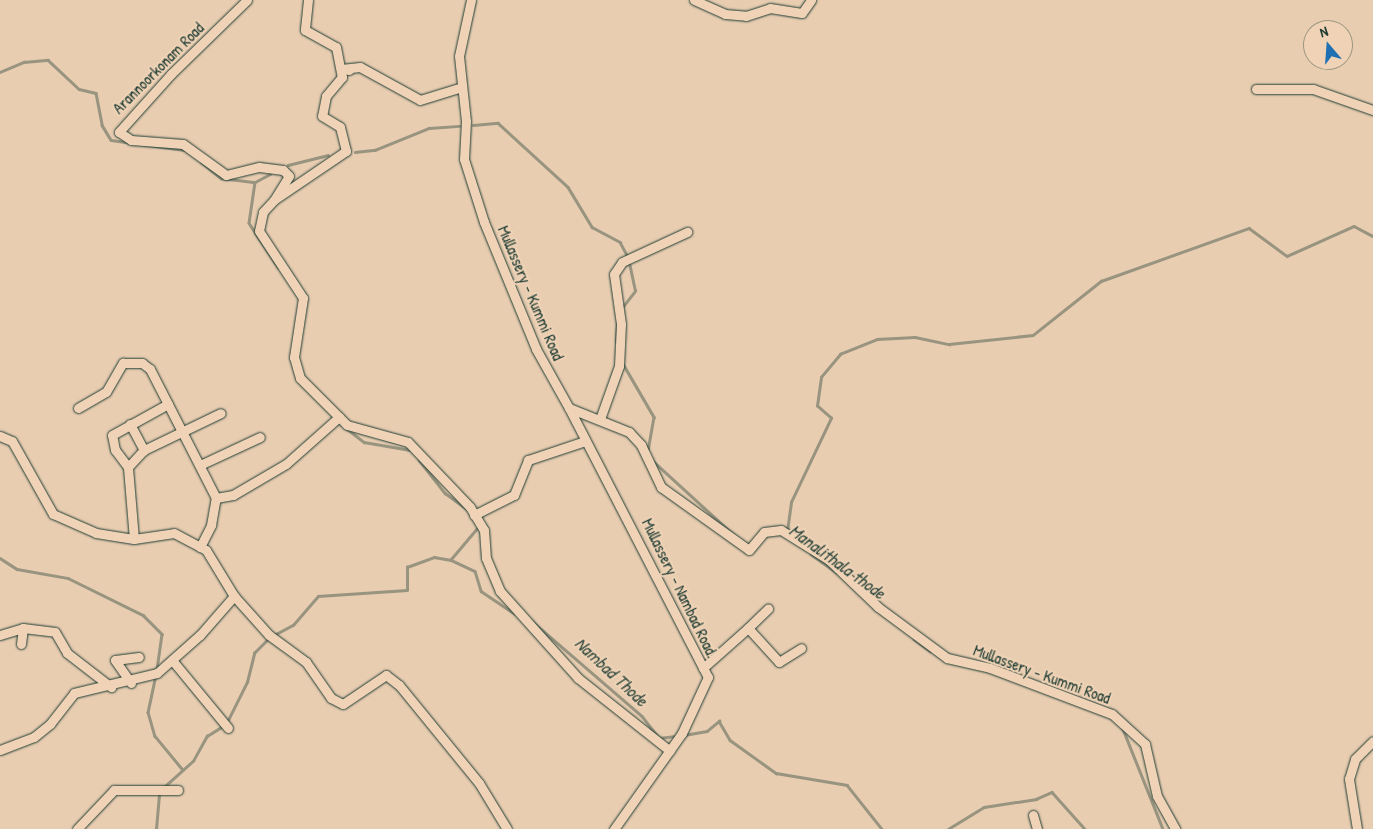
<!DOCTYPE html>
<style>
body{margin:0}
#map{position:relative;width:1373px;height:829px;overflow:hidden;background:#e8cdb1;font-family:"Patrick Hand",sans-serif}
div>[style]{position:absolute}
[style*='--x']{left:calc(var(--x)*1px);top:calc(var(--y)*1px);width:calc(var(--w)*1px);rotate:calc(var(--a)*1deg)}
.stream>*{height:2.5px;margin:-1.25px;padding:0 1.25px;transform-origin:1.25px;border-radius:1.25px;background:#98947f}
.roads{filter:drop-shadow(0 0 1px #1f3d34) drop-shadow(0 0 1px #1f3d34)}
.minor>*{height:9px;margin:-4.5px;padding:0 4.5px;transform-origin:4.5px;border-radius:4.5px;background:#f0d3b6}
span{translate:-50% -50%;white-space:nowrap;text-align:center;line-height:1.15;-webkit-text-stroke:4px #f0d3b6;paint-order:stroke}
.street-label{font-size:16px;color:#1f3d34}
.water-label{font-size:18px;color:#314a3f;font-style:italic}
.north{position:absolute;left:1303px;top:20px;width:50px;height:50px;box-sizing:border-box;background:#f0d3b6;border:1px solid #9c9782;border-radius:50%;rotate:342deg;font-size:14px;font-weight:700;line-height:20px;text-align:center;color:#1f3d34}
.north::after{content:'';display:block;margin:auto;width:18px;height:22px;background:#1f6fb2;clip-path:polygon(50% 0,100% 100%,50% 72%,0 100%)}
</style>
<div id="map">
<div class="stream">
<div style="--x:0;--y:72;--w:26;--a:-23"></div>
<div style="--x:24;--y:62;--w:24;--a:-5"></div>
<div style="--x:48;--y:60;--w:42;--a:43.1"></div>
<div style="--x:79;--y:89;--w:17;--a:13"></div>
<div style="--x:96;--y:93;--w:33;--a:79"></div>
<div style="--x:102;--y:125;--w:17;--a:59"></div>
<div style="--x:111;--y:140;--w:74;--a:7.8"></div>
<div style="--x:473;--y:125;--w:25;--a:-5"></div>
<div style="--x:498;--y:123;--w:95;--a:42.4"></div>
<div style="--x:568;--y:187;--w:47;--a:59"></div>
<div style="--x:592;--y:227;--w:32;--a:28"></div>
<div style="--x:620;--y:242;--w:17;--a:62"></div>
<div style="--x:355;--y:152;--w:20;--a:-6"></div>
<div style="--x:375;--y:150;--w:58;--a:-22.2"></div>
<div style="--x:429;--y:128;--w:30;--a:-4"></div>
<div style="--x:201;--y:162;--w:26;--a:39"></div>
<div style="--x:221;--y:178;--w:34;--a:7"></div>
<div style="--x:255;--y:182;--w:41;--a:98.3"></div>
<div style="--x:249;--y:223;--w:53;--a:56.6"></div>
<div style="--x:288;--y:165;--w:41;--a:-14"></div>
<div style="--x:255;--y:182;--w:17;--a:-28"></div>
<div style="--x:621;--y:309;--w:23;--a:-52"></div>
<div style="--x:635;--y:291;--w:30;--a:-102"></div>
<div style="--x:616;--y:342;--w:21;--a:-87"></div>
<div style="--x:622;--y:362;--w:64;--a:59.8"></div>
<div style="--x:654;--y:417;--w:35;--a:100"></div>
<div style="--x:346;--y:428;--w:23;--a:38"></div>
<div style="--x:364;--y:442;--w:48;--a:9.7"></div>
<div style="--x:419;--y:460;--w:42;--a:51.8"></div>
<div style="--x:445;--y:493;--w:27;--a:36"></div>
<div style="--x:653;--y:461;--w:110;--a:42.4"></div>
<div style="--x:478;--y:528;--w:42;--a:130.2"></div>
<div style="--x:451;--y:560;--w:26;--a:25"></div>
<div style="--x:475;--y:571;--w:21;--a:73"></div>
<div style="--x:481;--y:591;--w:40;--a:34"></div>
<div style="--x:787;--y:531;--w:29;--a:-82"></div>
<div style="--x:791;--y:502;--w:93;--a:-64.5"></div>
<div style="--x:831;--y:418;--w:18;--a:-139"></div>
<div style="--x:817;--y:406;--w:29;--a:-82"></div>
<div style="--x:821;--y:377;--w:30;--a:-50"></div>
<div style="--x:840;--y:354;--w:40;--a:-22"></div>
<div style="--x:877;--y:339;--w:38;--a:-3"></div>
<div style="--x:915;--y:337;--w:35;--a:12"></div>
<div style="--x:949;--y:344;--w:84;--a:-6.1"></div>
<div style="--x:1033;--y:335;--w:87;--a:-38.5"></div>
<div style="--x:1101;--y:281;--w:157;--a:-19.7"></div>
<div style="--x:1249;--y:228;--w:47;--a:36.4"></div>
<div style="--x:1287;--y:256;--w:73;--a:-24.1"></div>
<div style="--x:1354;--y:226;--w:21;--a:28"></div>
<div style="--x:811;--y:554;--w:32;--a:36"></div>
<div style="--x:0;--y:558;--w:20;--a:33"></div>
<div style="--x:17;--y:569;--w:52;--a:10"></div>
<div style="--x:68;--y:578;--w:84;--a:26.3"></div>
<div style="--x:143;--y:615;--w:27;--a:45"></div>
<div style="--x:162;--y:634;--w:35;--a:98"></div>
<div style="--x:526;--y:616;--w:153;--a:40.8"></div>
<div style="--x:642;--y:716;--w:28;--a:52"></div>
<div style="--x:659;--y:738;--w:17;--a:-7"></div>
<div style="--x:274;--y:635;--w:21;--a:-28"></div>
<div style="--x:293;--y:625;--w:38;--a:-49"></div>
<div style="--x:318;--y:596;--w:89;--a:-3.9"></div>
<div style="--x:407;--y:590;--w:23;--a:-90"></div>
<div style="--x:407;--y:567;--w:29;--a:-20"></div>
<div style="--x:434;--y:557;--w:17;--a:10"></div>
<div style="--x:914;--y:639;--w:20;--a:37"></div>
<div style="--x:156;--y:675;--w:38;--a:102"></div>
<div style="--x:148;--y:712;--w:25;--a:74"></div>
<div style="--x:155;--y:736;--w:44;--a:50.5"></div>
<div style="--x:227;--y:722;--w:45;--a:-63.4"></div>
<div style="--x:247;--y:682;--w:30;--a:-76"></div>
<div style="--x:254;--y:653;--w:21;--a:-45"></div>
<div style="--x:1123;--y:729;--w:108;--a:68.2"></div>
<div style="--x:684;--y:735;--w:23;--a:-10"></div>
<div style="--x:707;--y:731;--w:16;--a:-40"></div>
<div style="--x:719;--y:721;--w:22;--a:60"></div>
<div style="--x:730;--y:740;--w:57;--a:35.7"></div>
<div style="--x:776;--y:773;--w:72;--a:9.6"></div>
<div style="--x:847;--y:785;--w:56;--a:51.5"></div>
<div style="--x:164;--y:787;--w:39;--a:-42"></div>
<div style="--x:193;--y:761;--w:29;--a:-61"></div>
<div style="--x:207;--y:736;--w:19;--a:-32"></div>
<div style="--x:156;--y:829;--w:36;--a:-85"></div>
<div style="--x:948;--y:829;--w:42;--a:-31.4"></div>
<div style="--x:984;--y:807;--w:53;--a:-8.7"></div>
<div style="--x:1036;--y:799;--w:17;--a:-24"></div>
<div style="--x:1052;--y:792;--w:50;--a:48.3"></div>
</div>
<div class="roads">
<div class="minor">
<div style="--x:247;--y:0;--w:106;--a:135.8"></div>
<div style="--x:171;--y:74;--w:78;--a:131.9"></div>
<div style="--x:119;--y:132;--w:14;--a:34"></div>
<div style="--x:131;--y:140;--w:52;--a:4.4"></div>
<div style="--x:183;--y:144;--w:53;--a:35.8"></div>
<div style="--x:226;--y:175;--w:34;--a:-14"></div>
<div style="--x:259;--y:167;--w:24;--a:7"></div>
<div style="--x:283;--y:170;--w:8;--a:45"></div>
<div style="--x:289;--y:176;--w:26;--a:122"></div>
<div style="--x:308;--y:0;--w:30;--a:96"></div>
<div style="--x:305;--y:30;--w:35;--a:29"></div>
<div style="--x:336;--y:47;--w:31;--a:79"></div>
<div style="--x:342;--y:77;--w:25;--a:130"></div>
<div style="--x:326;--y:96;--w:20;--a:101"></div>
<div style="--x:322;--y:116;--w:21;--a:31"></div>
<div style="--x:340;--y:127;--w:25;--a:76"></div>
<div style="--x:346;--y:151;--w:87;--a:145.8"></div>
<div style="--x:274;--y:200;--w:16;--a:133"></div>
<div style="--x:263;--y:212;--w:19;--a:102"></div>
<div style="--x:259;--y:231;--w:80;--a:56.7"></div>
<div style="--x:303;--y:298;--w:60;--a:98.7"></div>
<div style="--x:294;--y:357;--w:22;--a:74"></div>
<div style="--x:300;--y:378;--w:66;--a:45"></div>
<div style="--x:347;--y:425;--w:63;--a:15.6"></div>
<div style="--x:408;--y:442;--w:90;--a:46.4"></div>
<div style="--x:470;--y:507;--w:27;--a:59"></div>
<div style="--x:484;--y:530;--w:28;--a:86"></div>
<div style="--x:486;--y:558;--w:36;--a:67"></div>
<div style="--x:500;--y:591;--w:117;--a:48.1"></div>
<div style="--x:578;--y:678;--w:117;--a:38.4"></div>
<div style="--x:471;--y:0;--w:57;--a:102.1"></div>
<div style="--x:459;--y:56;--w:65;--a:83.9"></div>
<div style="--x:466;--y:121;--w:38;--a:93"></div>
<div style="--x:464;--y:159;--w:66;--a:72.4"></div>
<div style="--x:484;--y:222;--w:137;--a:67.7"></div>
<div style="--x:536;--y:349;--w:68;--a:60.8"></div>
<div style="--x:569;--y:408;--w:65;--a:21.8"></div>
<div style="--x:629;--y:432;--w:18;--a:47"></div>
<div style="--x:641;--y:445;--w:47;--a:64.5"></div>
<div style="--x:661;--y:487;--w:108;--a:35.6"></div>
<div style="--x:749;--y:550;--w:23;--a:-50"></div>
<div style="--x:764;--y:532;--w:17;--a:-7"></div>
<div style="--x:781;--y:530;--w:57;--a:32"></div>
<div style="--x:829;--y:560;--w:68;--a:43.8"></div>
<div style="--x:878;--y:607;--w:86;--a:36.5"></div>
<div style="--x:947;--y:658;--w:44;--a:13.1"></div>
<div style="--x:990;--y:668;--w:130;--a:20.7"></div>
<div style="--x:1112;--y:714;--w:45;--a:42.3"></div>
<div style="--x:1145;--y:744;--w:53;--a:77"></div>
<div style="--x:1157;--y:796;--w:38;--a:61"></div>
<div style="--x:694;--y:0;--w:34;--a:24"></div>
<div style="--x:725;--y:14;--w:21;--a:5"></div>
<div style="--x:746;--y:16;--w:25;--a:-18"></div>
<div style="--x:770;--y:8;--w:32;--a:9"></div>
<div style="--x:802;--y:13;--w:16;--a:-55"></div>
<div style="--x:349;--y:70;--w:8;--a:-173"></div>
<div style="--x:341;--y:69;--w:19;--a:-6"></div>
<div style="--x:360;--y:67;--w:68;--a:28.8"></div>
<div style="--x:420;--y:100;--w:44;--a:-17.2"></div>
<div style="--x:1256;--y:89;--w:57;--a:0"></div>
<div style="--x:1313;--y:89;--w:64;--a:19.3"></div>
<div style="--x:78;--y:408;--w:32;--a:-30"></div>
<div style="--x:106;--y:392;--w:34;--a:-60"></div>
<div style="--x:123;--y:363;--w:19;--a:0"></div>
<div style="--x:142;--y:363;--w:10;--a:37"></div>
<div style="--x:150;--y:369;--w:145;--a:62.9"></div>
<div style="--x:216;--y:498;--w:17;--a:-10"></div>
<div style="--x:233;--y:495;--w:61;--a:-30.3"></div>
<div style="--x:286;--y:464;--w:71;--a:-41.6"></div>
<div style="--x:569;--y:408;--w:303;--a:62.7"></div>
<div style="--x:708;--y:677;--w:62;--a:114.9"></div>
<div style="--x:682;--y:733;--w:118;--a:125.3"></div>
<div style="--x:600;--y:419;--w:56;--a:-70.3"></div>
<div style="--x:619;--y:366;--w:42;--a:-87.3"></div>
<div style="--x:621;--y:324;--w:50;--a:-98"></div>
<div style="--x:614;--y:274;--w:14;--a:-56"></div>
<div style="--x:622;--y:262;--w:72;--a:-24.8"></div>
<div style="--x:130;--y:424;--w:30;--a:62"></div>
<div style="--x:0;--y:436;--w:13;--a:23"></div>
<div style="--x:12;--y:441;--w:84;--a:60.7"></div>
<div style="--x:53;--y:514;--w:47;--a:23.8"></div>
<div style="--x:96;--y:533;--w:38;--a:9"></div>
<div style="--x:134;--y:539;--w:40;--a:-8.5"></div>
<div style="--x:174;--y:533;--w:36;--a:28"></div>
<div style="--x:206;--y:550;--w:54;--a:58.7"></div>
<div style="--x:234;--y:596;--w:52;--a:48.1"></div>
<div style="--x:269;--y:635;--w:46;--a:36.1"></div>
<div style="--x:306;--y:662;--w:44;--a:55.2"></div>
<div style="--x:331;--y:698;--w:13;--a:27"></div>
<div style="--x:343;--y:704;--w:52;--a:-34"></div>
<div style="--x:386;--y:675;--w:16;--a:38"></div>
<div style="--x:399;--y:685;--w:127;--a:50.8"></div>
<div style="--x:479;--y:783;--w:54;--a:58.7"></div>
<div style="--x:200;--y:465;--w:66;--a:-25"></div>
<div style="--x:128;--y:467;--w:23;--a:-47"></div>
<div style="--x:144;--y:450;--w:85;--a:-25.7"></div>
<div style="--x:474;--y:515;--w:45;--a:-26.6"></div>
<div style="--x:514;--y:495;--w:38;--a:-68"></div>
<div style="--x:528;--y:460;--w:60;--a:-18.4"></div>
<div style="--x:134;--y:539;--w:72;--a:-94.8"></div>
<div style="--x:128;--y:467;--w:21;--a:-127"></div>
<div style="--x:115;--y:450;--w:15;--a:-101"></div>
<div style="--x:112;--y:435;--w:64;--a:-29"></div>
<div style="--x:200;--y:547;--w:25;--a:-63"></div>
<div style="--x:211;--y:525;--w:27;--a:-80"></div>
<div style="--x:748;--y:628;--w:28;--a:-44"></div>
<div style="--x:0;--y:635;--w:24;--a:-17"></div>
<div style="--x:23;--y:628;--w:32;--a:7"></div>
<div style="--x:55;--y:632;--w:24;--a:60"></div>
<div style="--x:67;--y:653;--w:56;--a:37.7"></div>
<div style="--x:21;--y:644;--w:16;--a:-83"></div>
<div style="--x:172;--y:660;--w:88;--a:50.5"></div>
<div style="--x:703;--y:668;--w:60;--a:-41.6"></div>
<div style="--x:748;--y:628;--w:46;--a:47.6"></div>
<div style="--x:779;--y:662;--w:26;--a:-32"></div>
<div style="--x:131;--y:683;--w:28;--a:-125"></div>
<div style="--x:115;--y:660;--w:24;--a:-7"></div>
<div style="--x:0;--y:750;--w:36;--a:-21"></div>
<div style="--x:34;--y:737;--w:21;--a:-39"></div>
<div style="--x:50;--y:724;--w:39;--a:-52"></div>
<div style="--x:74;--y:693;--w:85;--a:-13.5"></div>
<div style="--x:157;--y:673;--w:57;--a:-41.5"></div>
<div style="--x:200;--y:635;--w:52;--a:-48.9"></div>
<div style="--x:1033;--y:815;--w:15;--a:74"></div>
<div style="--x:77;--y:829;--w:54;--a:-46.5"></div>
<div style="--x:114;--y:790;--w:64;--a:0"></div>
<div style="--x:1357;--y:829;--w:51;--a:-99.1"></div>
<div style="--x:1349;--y:779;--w:21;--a:-73"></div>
<div style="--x:1355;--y:759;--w:25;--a:-45"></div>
</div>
</div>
<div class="street-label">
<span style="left:158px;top:68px;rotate:-45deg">Arannoorkonam Road</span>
<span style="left:531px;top:293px;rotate:67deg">Mullassery - Kummi Road</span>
<span style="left:680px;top:588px;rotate:64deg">Mullassery - Nambad Road.</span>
<span style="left:1042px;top:674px;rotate:20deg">Mullassery - Kummi Road</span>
</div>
<div class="water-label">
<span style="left:837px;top:562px;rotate:36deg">Manalithala thode</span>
<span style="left:611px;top:672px;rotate:43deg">Nambad Thode</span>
</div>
<div class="north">N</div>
</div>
